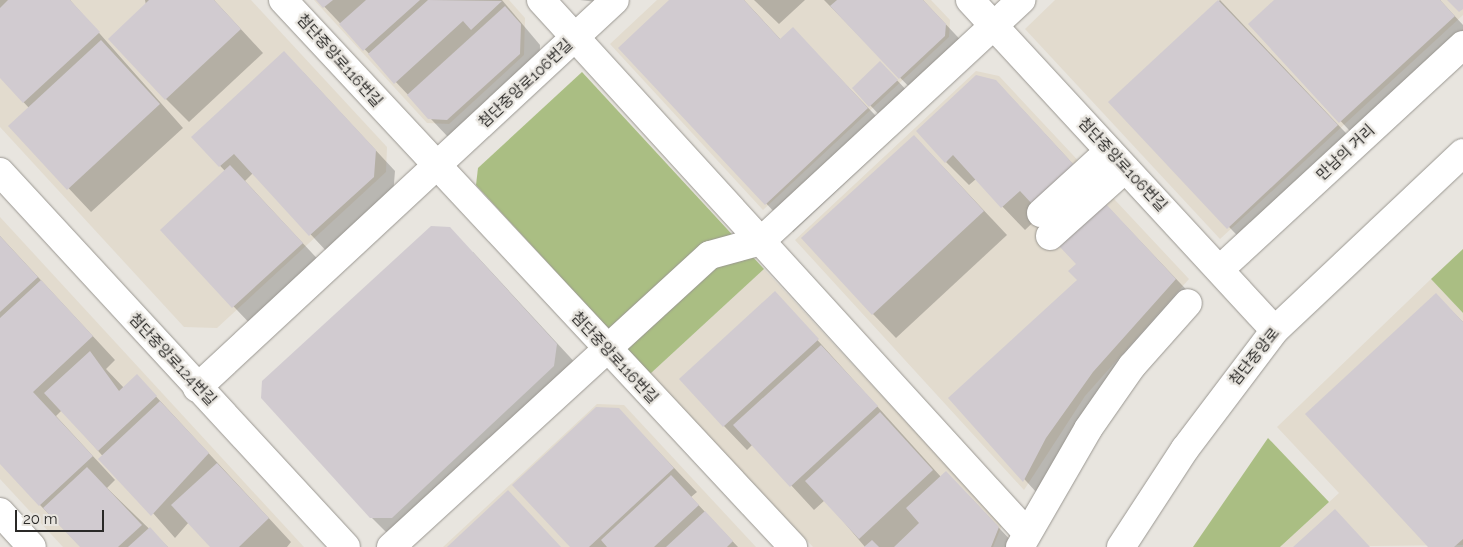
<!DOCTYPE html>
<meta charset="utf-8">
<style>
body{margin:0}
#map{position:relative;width:1463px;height:547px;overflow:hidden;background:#e8e5df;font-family:Raleway,"Noto Sans KR",sans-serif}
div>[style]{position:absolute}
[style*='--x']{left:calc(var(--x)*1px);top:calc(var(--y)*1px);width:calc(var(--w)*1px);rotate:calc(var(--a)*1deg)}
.built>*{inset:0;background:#e2dbce}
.green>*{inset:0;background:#aabe83}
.shadow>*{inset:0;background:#0003}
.building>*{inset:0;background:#d1cbd0}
.roads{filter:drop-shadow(0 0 1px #9a9791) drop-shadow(0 0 1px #9a9791)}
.minor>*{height:28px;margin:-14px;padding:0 14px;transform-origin:14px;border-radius:14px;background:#fff}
span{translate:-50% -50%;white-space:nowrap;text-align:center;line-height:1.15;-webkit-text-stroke:4.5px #e8e5df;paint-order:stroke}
.street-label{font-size:15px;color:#2a2927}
.scale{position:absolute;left:15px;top:510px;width:89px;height:22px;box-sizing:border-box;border:2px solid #2a2927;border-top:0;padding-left:6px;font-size:15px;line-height:18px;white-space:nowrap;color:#2a2927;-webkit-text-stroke:4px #e8e5df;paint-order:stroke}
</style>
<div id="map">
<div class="built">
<div style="clip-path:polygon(0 0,251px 0,387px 147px,386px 172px,217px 328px,184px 327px,0 127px)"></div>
<div style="clip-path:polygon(314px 0,509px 0,525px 18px,524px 55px,449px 124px,427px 123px)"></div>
<div style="clip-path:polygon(657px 0,931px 0,950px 20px,949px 37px,763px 210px,610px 44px)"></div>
<div style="clip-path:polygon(1055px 0,1463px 0,1463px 15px,1220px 239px,1025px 29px)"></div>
<div style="clip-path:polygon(976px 71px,999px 76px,1189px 279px,1085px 396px,1024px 490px,795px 240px)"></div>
<div style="clip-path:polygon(0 217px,304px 547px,63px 547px,0 479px)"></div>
<div style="clip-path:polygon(764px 269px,1002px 525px,993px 547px,813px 547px,650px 374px)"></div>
<div style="clip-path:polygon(1431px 279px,1463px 313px,1463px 545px,1280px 547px,1339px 493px,1277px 427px)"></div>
<div style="clip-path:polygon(597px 404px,624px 405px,756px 547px,443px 547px)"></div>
</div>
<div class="green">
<div style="clip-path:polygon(582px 72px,764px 269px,650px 374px,476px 185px,478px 168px)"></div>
<div style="clip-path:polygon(1463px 249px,1463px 313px,1431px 279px)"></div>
<div style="clip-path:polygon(1268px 438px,1329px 502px,1280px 547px,1193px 547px)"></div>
</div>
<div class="shadow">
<div style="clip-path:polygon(0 0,70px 0,183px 128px,91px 212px,10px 126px,29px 108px,0 77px)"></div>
<div style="clip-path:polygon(145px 0,214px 0,263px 53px,189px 122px,166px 99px)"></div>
<div style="clip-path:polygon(318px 0,502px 0,540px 45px,539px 73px,449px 138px)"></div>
<div style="clip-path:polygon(580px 0,608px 0,605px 3px)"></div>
<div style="clip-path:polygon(671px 0,744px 0,781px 40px,793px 29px,895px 136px,793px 232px,620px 48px)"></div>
<div style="clip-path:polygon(754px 0,805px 0,779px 24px)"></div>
<div style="clip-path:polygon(824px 0,923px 0,969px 49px,923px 101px)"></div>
<div style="clip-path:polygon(1220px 0,1361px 149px,1252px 251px,1110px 102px)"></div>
<div style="clip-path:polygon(1275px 0,1440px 0,1463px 25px,1463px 53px,1363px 145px,1250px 24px)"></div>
<div style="clip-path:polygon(303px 72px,395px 171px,393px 196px,330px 255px,253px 173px,245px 181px,325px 267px,256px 330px,161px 230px,225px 171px,193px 137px)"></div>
<div style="clip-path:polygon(894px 77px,911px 95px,884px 120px,854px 88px)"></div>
<div style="clip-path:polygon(996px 81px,1097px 190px,1043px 213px,1025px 230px,976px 179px,969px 185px,946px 162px)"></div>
<div style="clip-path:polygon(914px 136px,1007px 235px,896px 338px,873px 314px)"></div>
<div style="clip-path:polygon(1106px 205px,1199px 303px,1116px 395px,1047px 504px,950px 398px,1078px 280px,1078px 264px)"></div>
<div style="clip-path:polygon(0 236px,115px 360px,106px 369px,124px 388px,137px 376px,291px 542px,287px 547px,212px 547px,189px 522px,175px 538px,62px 410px,56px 416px,115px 480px,107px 488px,168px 547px,81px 547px,40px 505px,0 462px)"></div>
<div style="clip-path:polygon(473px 252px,580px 368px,395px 541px,371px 517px)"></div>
<div style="clip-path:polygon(775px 293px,941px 477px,969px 496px,1017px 547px,865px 547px,825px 500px,814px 510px,753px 444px,747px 450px,724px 426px,681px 379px)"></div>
<div style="clip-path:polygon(1436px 295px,1463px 322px,1463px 547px,1430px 547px)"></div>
<div style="clip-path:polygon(618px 409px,697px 492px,691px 497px,738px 547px,572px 547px)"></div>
</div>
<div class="building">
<div style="clip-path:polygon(8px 0,70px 0,100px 32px,23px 103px,0 78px,0 8px)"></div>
<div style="clip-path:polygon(149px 0,214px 0,241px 29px,165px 100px,108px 39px)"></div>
<div style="clip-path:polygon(316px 0,333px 0,323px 8px)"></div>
<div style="clip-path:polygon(366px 0,420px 0,363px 51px,339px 24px)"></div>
<div style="clip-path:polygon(428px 0,502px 1px,471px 30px,463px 21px,394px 84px,368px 54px)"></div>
<div style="clip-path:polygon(669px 0,744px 0,780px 39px,793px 27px,868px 108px,765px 205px,618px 48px)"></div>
<div style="clip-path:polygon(837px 0,923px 0,946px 24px,945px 36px,899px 79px,830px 6px)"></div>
<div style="clip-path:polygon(1218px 0,1338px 125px,1227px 229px,1108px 102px)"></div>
<div style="clip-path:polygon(1274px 0,1440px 0,1455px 16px,1339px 123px,1248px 24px)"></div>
<div style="clip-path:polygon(1447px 0,1463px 0,1463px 9px,1459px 12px)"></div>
<div style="clip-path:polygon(505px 6px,521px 24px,520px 54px,447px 120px,428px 119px,407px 95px)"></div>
<div style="clip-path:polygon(101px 40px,160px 104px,67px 190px,8px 126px)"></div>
<div style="clip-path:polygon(284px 51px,376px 150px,374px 177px,309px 236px,234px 154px,219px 167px,191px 137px)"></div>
<div style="clip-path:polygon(880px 61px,898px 80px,869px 107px,852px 88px)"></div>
<div style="clip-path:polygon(976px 75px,996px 80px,1075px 166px,1033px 205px,1020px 191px,1001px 208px,953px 155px,945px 163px,916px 131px)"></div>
<div style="clip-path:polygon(914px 135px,984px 211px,872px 315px,801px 238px)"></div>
<div style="clip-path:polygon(230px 165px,303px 243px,232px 308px,160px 230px)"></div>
<div style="clip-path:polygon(1106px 204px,1176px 279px,1093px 372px,1046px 438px,1023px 482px,948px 398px,1077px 280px,1068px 271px,1076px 264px,1059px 246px)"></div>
<div style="clip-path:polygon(431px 226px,450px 227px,557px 344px,554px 366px,392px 518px,370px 518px,261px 398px,262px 381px)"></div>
<div style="clip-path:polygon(0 236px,38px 277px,0 312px)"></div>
<div style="clip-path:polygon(41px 280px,93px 336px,33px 392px,93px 456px,39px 506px,0 464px,0 318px)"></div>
<div style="clip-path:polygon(775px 291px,819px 339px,723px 427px,679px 379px)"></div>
<div style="clip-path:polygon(1436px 293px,1463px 322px,1463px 539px,1454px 547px,1428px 547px,1305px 414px)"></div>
<div style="clip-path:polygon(821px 345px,878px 406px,790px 487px,733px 425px)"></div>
<div style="clip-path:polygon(90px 351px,119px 391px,137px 374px,157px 396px,98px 451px,44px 393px)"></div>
<div style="clip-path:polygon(160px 401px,209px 453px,151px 516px,98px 459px)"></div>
<div style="clip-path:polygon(596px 407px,619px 408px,674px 468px,589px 547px,570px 547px,512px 485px)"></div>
<div style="clip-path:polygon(880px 412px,933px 470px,859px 539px,805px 481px)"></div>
<div style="clip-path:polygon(217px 463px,269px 518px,239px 547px,210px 547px,171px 505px)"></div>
<div style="clip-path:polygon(87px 467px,142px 525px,118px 547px,80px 547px,43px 508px)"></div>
<div style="clip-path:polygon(946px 471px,999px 527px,991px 547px,894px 547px,919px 523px,906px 508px)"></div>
<div style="clip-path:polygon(671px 475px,699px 505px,654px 547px,607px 547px,601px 540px)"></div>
<div style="clip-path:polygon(508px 490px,561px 547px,447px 547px)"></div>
<div style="clip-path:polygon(1335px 509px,1370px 547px,1293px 547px)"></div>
<div style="clip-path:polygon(705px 511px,733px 541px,727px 547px,666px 547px)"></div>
<div style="clip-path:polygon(150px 527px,168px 547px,128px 547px)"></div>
<div style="clip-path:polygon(872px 540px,879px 547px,864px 547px)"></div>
</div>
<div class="roads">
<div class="minor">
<div style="--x:283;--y:0;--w:748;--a:47"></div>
<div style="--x:541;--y:0;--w:721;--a:47.64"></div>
<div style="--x:970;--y:0;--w:449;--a:47.3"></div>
<div style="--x:0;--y:172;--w:510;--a:47.3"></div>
<div style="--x:1041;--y:213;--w:92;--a:-42.4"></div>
<div style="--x:1050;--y:236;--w:101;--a:-41.8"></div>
<div style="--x:1230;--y:260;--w:317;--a:-42.7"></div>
<div style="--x:197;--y:388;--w:570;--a:-42.87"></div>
<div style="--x:0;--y:512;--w:47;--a:47.6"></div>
<div style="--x:391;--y:547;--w:432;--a:-42.5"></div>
<div style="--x:710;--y:255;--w:53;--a:-15.4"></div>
<div style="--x:761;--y:241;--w:355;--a:-42.8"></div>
<div style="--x:1020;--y:547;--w:136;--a:-60"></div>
<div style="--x:1088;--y:429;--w:77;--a:-55.1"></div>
<div style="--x:1132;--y:366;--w:84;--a:-48.4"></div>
<div style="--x:1121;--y:547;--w:117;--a:-56.9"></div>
<div style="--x:1185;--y:449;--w:149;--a:-52.9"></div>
<div style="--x:1275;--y:330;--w:258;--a:-43.3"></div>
</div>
</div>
<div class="street-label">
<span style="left:339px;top:61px;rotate:48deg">첨단중앙로116번길</span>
<span style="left:526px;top:84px;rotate:-43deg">첨단중앙로106번길</span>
<span style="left:1346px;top:153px;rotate:-43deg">만남의 거리</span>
<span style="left:1122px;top:165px;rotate:47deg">첨단중앙로106번길</span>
<span style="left:1255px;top:357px;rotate:-51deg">첨단중앙로</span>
<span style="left:614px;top:358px;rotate:47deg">첨단중앙로116번길</span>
<span style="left:172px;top:360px;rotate:47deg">첨단중앙로124번길</span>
</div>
<div class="scale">20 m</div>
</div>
